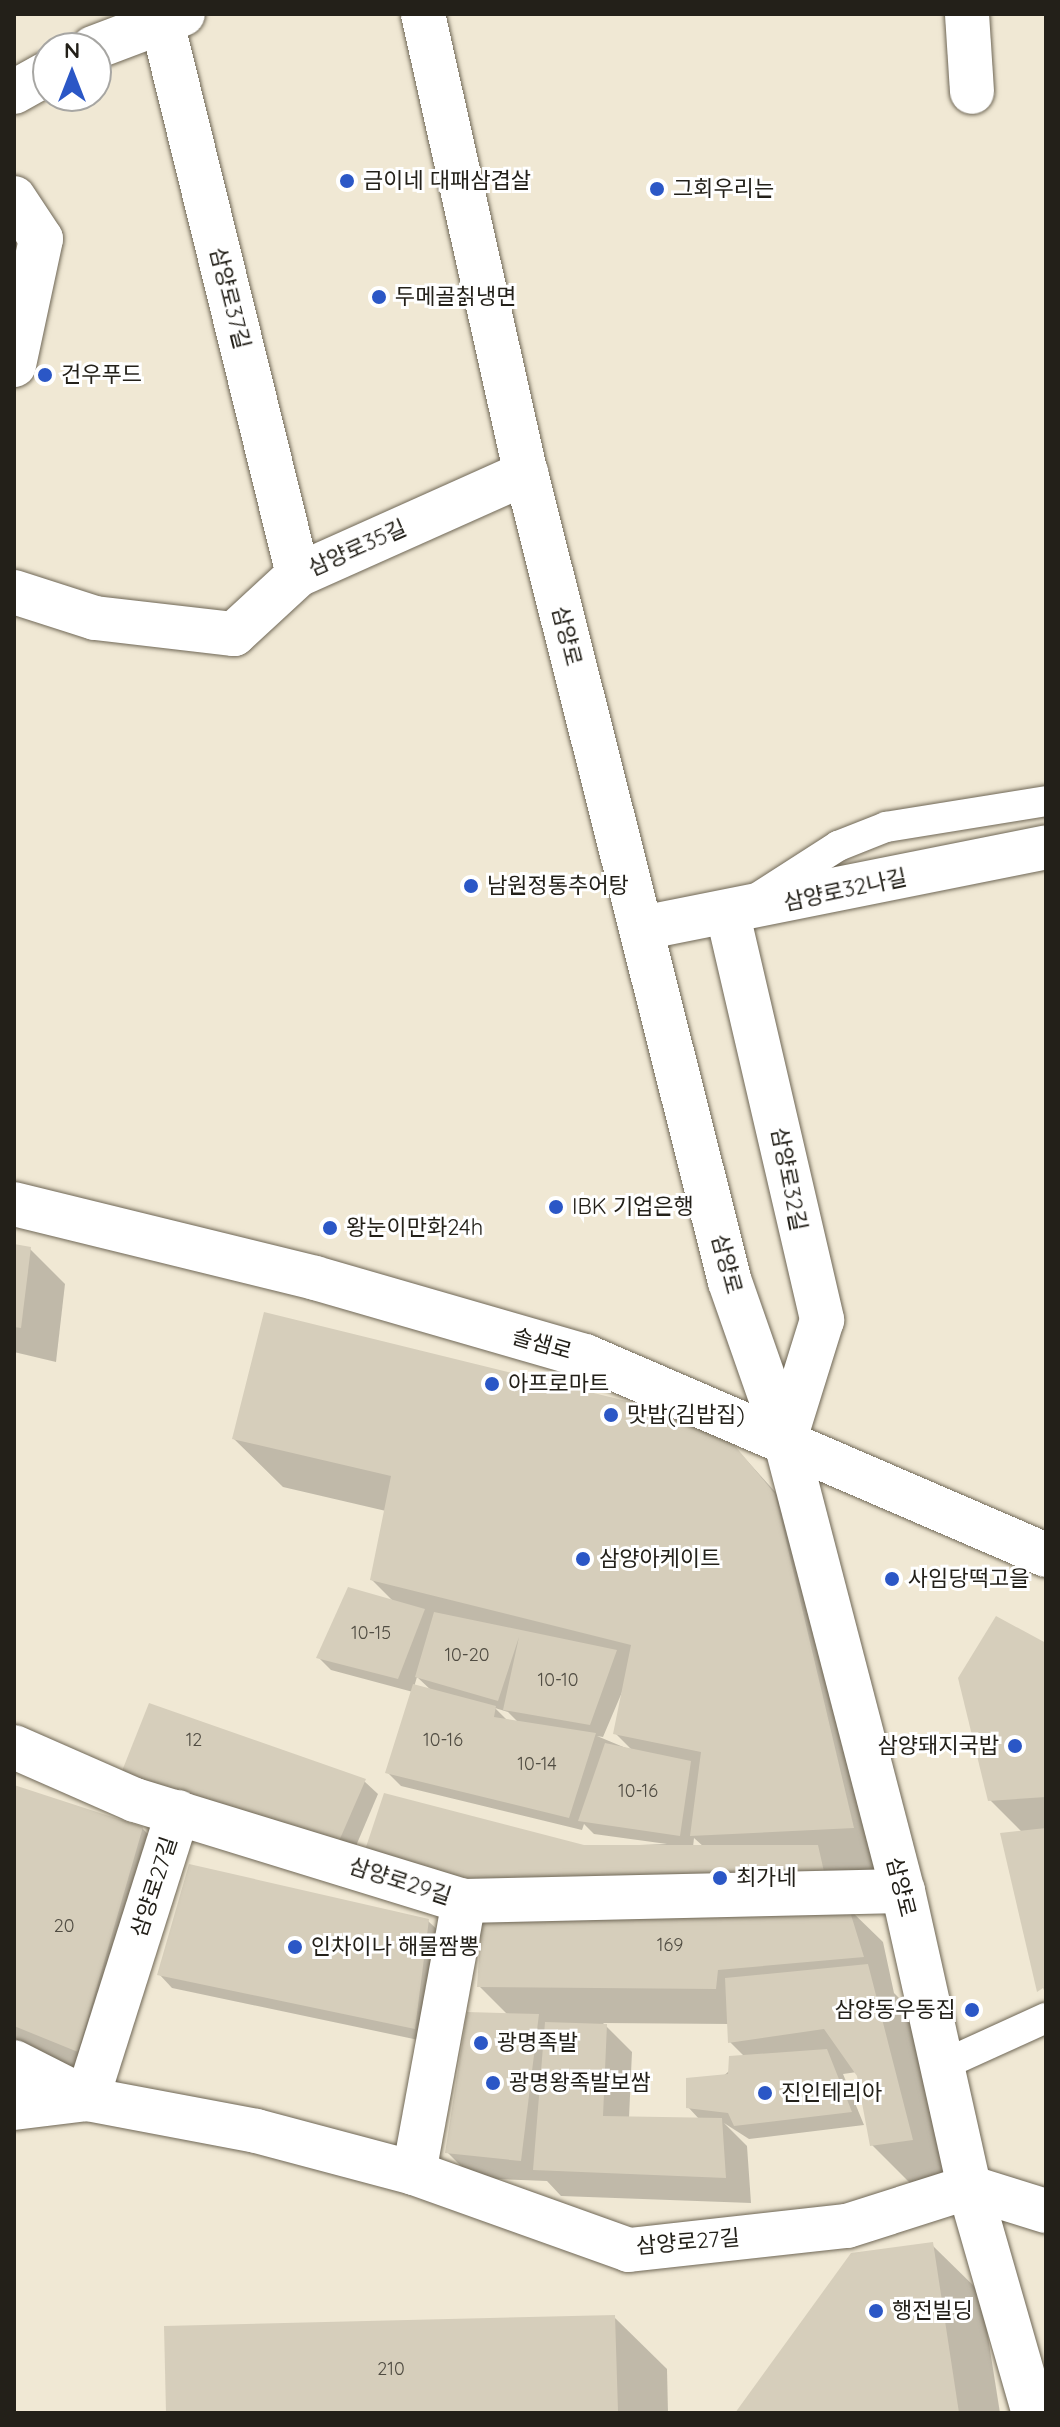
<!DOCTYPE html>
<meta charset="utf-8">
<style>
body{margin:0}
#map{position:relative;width:1060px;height:2427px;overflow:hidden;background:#f0e8d4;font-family:Quicksand,"Noto Sans KR",sans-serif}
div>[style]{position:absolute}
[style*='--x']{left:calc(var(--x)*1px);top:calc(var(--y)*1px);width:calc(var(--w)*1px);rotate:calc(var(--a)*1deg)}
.shadow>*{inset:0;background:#0003}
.building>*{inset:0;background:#d6cebb}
.roads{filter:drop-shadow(0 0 2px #6f6756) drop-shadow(0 0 2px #6f6756)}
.service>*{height:30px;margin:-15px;padding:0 15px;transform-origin:15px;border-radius:15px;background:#fff}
.minor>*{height:44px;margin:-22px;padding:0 22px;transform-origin:22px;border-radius:22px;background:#fff}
.tertiary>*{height:44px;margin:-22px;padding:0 22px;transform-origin:22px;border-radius:22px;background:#fff}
.secondary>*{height:44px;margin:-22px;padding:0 22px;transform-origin:22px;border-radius:22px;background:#fff}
.dots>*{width:22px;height:22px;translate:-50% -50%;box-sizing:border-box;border:4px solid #fff;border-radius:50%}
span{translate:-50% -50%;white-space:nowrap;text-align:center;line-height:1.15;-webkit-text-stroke:6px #fff;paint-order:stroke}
.number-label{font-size:18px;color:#504c42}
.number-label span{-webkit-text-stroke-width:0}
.poi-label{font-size:22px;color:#232019}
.left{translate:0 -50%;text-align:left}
.right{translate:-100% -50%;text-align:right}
.street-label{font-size:22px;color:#232019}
.frame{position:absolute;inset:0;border:16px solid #232019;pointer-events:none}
.north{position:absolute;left:32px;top:32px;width:80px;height:80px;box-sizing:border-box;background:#fff;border:2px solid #a7a6a3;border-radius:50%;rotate:0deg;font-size:22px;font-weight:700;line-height:32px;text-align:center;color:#232019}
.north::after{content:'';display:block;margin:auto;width:28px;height:36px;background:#2b57c6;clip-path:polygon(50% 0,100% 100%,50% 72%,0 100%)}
</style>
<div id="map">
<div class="shadow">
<div style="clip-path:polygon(14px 1246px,30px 1249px,65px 1284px,56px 1362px,14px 1352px)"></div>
<div style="clip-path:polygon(evenodd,715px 1425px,823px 1545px,901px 1876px,835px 1879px,584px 1847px,667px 1844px,594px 1834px,584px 1824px,582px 1830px,401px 1786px,387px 1772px,413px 1692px,331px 1670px,318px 1657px,394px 1602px,372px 1580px,386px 1511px,283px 1487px,234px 1439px,715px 1425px,417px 1677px,432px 1691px,414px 1687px,417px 1677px,715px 1425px,625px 1685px,615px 1733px,633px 1751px,597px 1736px,603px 1737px,625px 1685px,715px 1425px,495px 1708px,508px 1712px,519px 1723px,508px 1721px,495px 1708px,715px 1425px,694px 1838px,704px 1847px,693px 1847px,694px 1838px)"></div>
<div style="clip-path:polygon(1046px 1646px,1046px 1998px,1003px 1834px,1022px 1832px,990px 1800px)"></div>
<div style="clip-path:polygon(364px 1781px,378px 1794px,350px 1860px,136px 1789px)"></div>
<div style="clip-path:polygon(14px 1787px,142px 1828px,177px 1864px,113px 2086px,14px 2045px)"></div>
<div style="clip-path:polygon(evenodd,847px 1907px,883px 1942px,894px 1993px,910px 2009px,954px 2181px,914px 2187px,872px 2145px,857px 2072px,843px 2074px,864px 2125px,749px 2139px,724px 2123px,747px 2146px,751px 2203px,561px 2196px,547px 2181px,473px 2178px,447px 2152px,508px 2015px,479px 1986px,847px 1907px,603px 2023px,729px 2024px,730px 2042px,745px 2057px,688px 2107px,700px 2120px,629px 2118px,632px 2052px,603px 2023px)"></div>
<div style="clip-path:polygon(428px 1921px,442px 1934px,428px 2042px,172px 1988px,159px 1974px)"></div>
<div style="clip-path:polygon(932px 2245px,981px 2293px,1000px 2413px,740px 2413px)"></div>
<div style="clip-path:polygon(614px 2317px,667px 2369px,668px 2413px,168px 2413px,166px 2328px)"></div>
</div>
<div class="building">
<div style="clip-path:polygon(14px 1244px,31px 1247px,21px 1328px,14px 1327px)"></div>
<div style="clip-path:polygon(264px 1312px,716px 1423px,775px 1494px,854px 1828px,690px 1836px,701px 1752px,613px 1734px,631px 1645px,370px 1580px,391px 1476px,232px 1439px)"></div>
<div style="clip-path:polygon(348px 1587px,425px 1609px,398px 1679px,316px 1658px)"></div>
<div style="clip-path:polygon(434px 1612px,617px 1650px,590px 1725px,503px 1710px,519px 1637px,498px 1701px,415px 1677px)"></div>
<div style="clip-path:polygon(996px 1616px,1046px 1643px,1046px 1797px,988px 1801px,958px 1678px)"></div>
<div style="clip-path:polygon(413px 1684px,496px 1706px,494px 1717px,596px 1733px,569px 1818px,385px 1773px)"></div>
<div style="clip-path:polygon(149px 1703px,366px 1779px,336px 1848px,120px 1776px)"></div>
<div style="clip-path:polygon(605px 1743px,691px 1761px,680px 1836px,578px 1821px)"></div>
<div style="clip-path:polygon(14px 1785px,143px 1827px,78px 2052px,14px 2026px)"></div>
<div style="clip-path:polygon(384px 1793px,584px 1845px,818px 1845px,827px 1885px,461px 1888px,362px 1859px)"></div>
<div style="clip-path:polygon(1046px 1828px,1046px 1986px,1037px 1992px,1000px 1833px)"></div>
<div style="clip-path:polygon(189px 1864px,429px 1919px,415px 2029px,157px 1975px)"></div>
<div style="clip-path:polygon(848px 1905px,864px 1957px,718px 1970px,716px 1989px,477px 1987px,482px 1910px)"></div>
<div style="clip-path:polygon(868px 1964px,913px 2140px,870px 2146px,857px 2076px,824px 2029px,728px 2043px,725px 1978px)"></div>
<div style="clip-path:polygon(467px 2012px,539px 2014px,521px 2161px,445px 2153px)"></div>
<div style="clip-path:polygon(545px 2022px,607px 2024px,603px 2116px,722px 2118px,726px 2178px,533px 2170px)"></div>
<div style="clip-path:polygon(827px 2049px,852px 2112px,734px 2126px,728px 2113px,686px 2108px,686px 2078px,728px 2074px,729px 2056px)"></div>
<div style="clip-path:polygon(933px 2242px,959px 2413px,735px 2413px,851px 2253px)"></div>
<div style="clip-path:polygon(615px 2315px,618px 2412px,166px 2413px,164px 2326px)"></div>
</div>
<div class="roads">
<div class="service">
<div style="--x:760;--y:896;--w:93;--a:-32.7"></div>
<div style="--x:838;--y:846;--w:52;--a:-21.6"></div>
<div style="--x:886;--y:827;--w:162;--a:-9.2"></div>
<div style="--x:945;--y:2064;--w:111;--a:-24.5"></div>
</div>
<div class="minor">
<div style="--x:967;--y:14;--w:78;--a:86.3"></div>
<div style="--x:162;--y:22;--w:569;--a:76.18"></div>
<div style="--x:93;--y:48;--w:96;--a:-20.7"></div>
<div style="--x:14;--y:92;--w:39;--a:-29"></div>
<div style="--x:14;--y:198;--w:49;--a:56.6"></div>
<div style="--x:41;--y:239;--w:129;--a:102.1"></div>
<div style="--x:14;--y:592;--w:85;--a:17.8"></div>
<div style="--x:95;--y:618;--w:140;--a:6.6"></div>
<div style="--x:234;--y:634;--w:87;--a:-42.7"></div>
<div style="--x:298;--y:575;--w:250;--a:-24.1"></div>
<div style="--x:728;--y:915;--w:416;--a:76.9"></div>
<div style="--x:822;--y:1320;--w:125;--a:107.3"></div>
<div style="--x:642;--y:928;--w:412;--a:-11.3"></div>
<div style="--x:14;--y:1747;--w:132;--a:23.7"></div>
<div style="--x:135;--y:1800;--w:344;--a:17.1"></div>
<div style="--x:464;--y:1901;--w:439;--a:-1.3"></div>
<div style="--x:14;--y:2062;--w:82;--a:26.9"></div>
<div style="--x:87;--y:2099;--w:301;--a:-72.4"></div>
<div style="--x:414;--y:2173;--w:277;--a:-79.6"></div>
<div style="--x:969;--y:2187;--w:81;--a:17.3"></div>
</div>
<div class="tertiary">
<div style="--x:14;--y:2108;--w:74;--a:-7"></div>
<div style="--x:87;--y:2099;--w:172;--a:10.7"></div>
<div style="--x:256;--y:2131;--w:163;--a:14.9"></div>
<div style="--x:414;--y:2173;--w:228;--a:19.7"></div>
<div style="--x:629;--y:2250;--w:219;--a:-6.3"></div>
<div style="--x:847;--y:2226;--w:128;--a:-17.7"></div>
</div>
<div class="secondary">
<div style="--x:423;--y:14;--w:470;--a:77.4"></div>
<div style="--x:526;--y:473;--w:834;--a:75.85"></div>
<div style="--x:730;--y:1282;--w:166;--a:70.7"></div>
<div style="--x:785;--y:1439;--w:467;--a:75.4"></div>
<div style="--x:903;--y:1891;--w:303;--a:77.4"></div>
<div style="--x:969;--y:2187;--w:235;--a:74"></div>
<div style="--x:14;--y:1204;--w:310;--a:13.8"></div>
<div style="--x:315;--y:1278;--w:281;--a:16.1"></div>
<div style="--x:585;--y:1356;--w:502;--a:23.35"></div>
</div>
</div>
<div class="dots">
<div style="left:347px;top:181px;background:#2b57c6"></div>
<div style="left:657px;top:189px;background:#2b57c6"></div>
<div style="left:379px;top:297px;background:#2b57c6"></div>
<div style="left:45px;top:375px;background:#2b57c6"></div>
<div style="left:471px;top:886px;background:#2b57c6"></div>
<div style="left:556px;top:1207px;background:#2b57c6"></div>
<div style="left:330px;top:1228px;background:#2b57c6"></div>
<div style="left:492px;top:1384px;background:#2b57c6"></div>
<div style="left:611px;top:1415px;background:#2b57c6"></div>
<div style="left:583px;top:1559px;background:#2b57c6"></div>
<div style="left:892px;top:1579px;background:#2b57c6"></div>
<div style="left:1015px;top:1746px;background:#2b57c6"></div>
<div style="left:720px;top:1878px;background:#2b57c6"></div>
<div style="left:295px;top:1947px;background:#2b57c6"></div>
<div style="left:972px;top:2010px;background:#2b57c6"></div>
<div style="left:481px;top:2043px;background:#2b57c6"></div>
<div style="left:493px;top:2083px;background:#2b57c6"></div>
<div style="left:765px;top:2093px;background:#2b57c6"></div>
<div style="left:876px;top:2311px;background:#2b57c6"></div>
</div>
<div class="number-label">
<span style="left:371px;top:1633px">10-15</span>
<span style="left:467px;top:1655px">10-20</span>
<span style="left:558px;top:1680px">10-10</span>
<span style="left:194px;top:1740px">12</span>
<span style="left:443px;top:1740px">10-16</span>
<span style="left:537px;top:1764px">10-14</span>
<span style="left:638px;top:1791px">10-16</span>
<span style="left:64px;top:1926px">20</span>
<span style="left:670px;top:1945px">169</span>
<span style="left:391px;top:2369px">210</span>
</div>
<div class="poi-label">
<span class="left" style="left:363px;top:181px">금이네 대패삼겹살</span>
<span class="left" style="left:673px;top:189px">그회우리는</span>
<span class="left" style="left:395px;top:297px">두메골칡냉면</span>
<span class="left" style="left:61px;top:375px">건우푸드</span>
<span class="left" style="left:487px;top:886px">남원정통추어탕</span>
<span class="left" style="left:572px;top:1207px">IBK 기업은행</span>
<span class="left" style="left:346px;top:1228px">왕눈이만화24h</span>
<span class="left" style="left:508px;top:1384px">아프로마트</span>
<span class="left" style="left:627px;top:1415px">맛밥(김밥집)</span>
<span class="left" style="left:599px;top:1559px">삼양아케이트</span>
<span class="left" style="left:908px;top:1579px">사임당떡고을</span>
<span class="right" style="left:999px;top:1746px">삼양돼지국밥</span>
<span class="left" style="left:736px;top:1878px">최가네</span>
<span class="left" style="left:311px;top:1947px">인차이나 해물짬뽕</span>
<span class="right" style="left:956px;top:2010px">삼양동우동집</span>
<span class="left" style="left:497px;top:2043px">광명족발</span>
<span class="left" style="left:509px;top:2083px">광명왕족발보쌈</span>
<span class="left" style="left:781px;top:2093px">진인테리아</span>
<span class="left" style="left:892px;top:2311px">행전빌딩</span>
</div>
<div class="street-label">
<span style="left:230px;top:298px;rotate:76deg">삼양로37길</span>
<span style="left:357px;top:548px;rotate:-24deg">삼양로35길</span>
<span style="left:567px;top:636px;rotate:76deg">삼양로</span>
<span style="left:845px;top:890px;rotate:-12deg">삼양로32나길</span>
<span style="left:789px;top:1179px;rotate:79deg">삼양로32길</span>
<span style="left:727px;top:1264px;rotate:75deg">삼양로</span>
<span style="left:542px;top:1344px;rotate:16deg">솔샘로</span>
<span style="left:400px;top:1881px;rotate:18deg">삼양로29길</span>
<span style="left:154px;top:1887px;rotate:-72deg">삼양로27길</span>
<span style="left:901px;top:1887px;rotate:76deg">삼양로</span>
<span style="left:688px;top:2242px;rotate:-5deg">삼양로27길</span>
</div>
<div class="frame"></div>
<div class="north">N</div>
</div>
